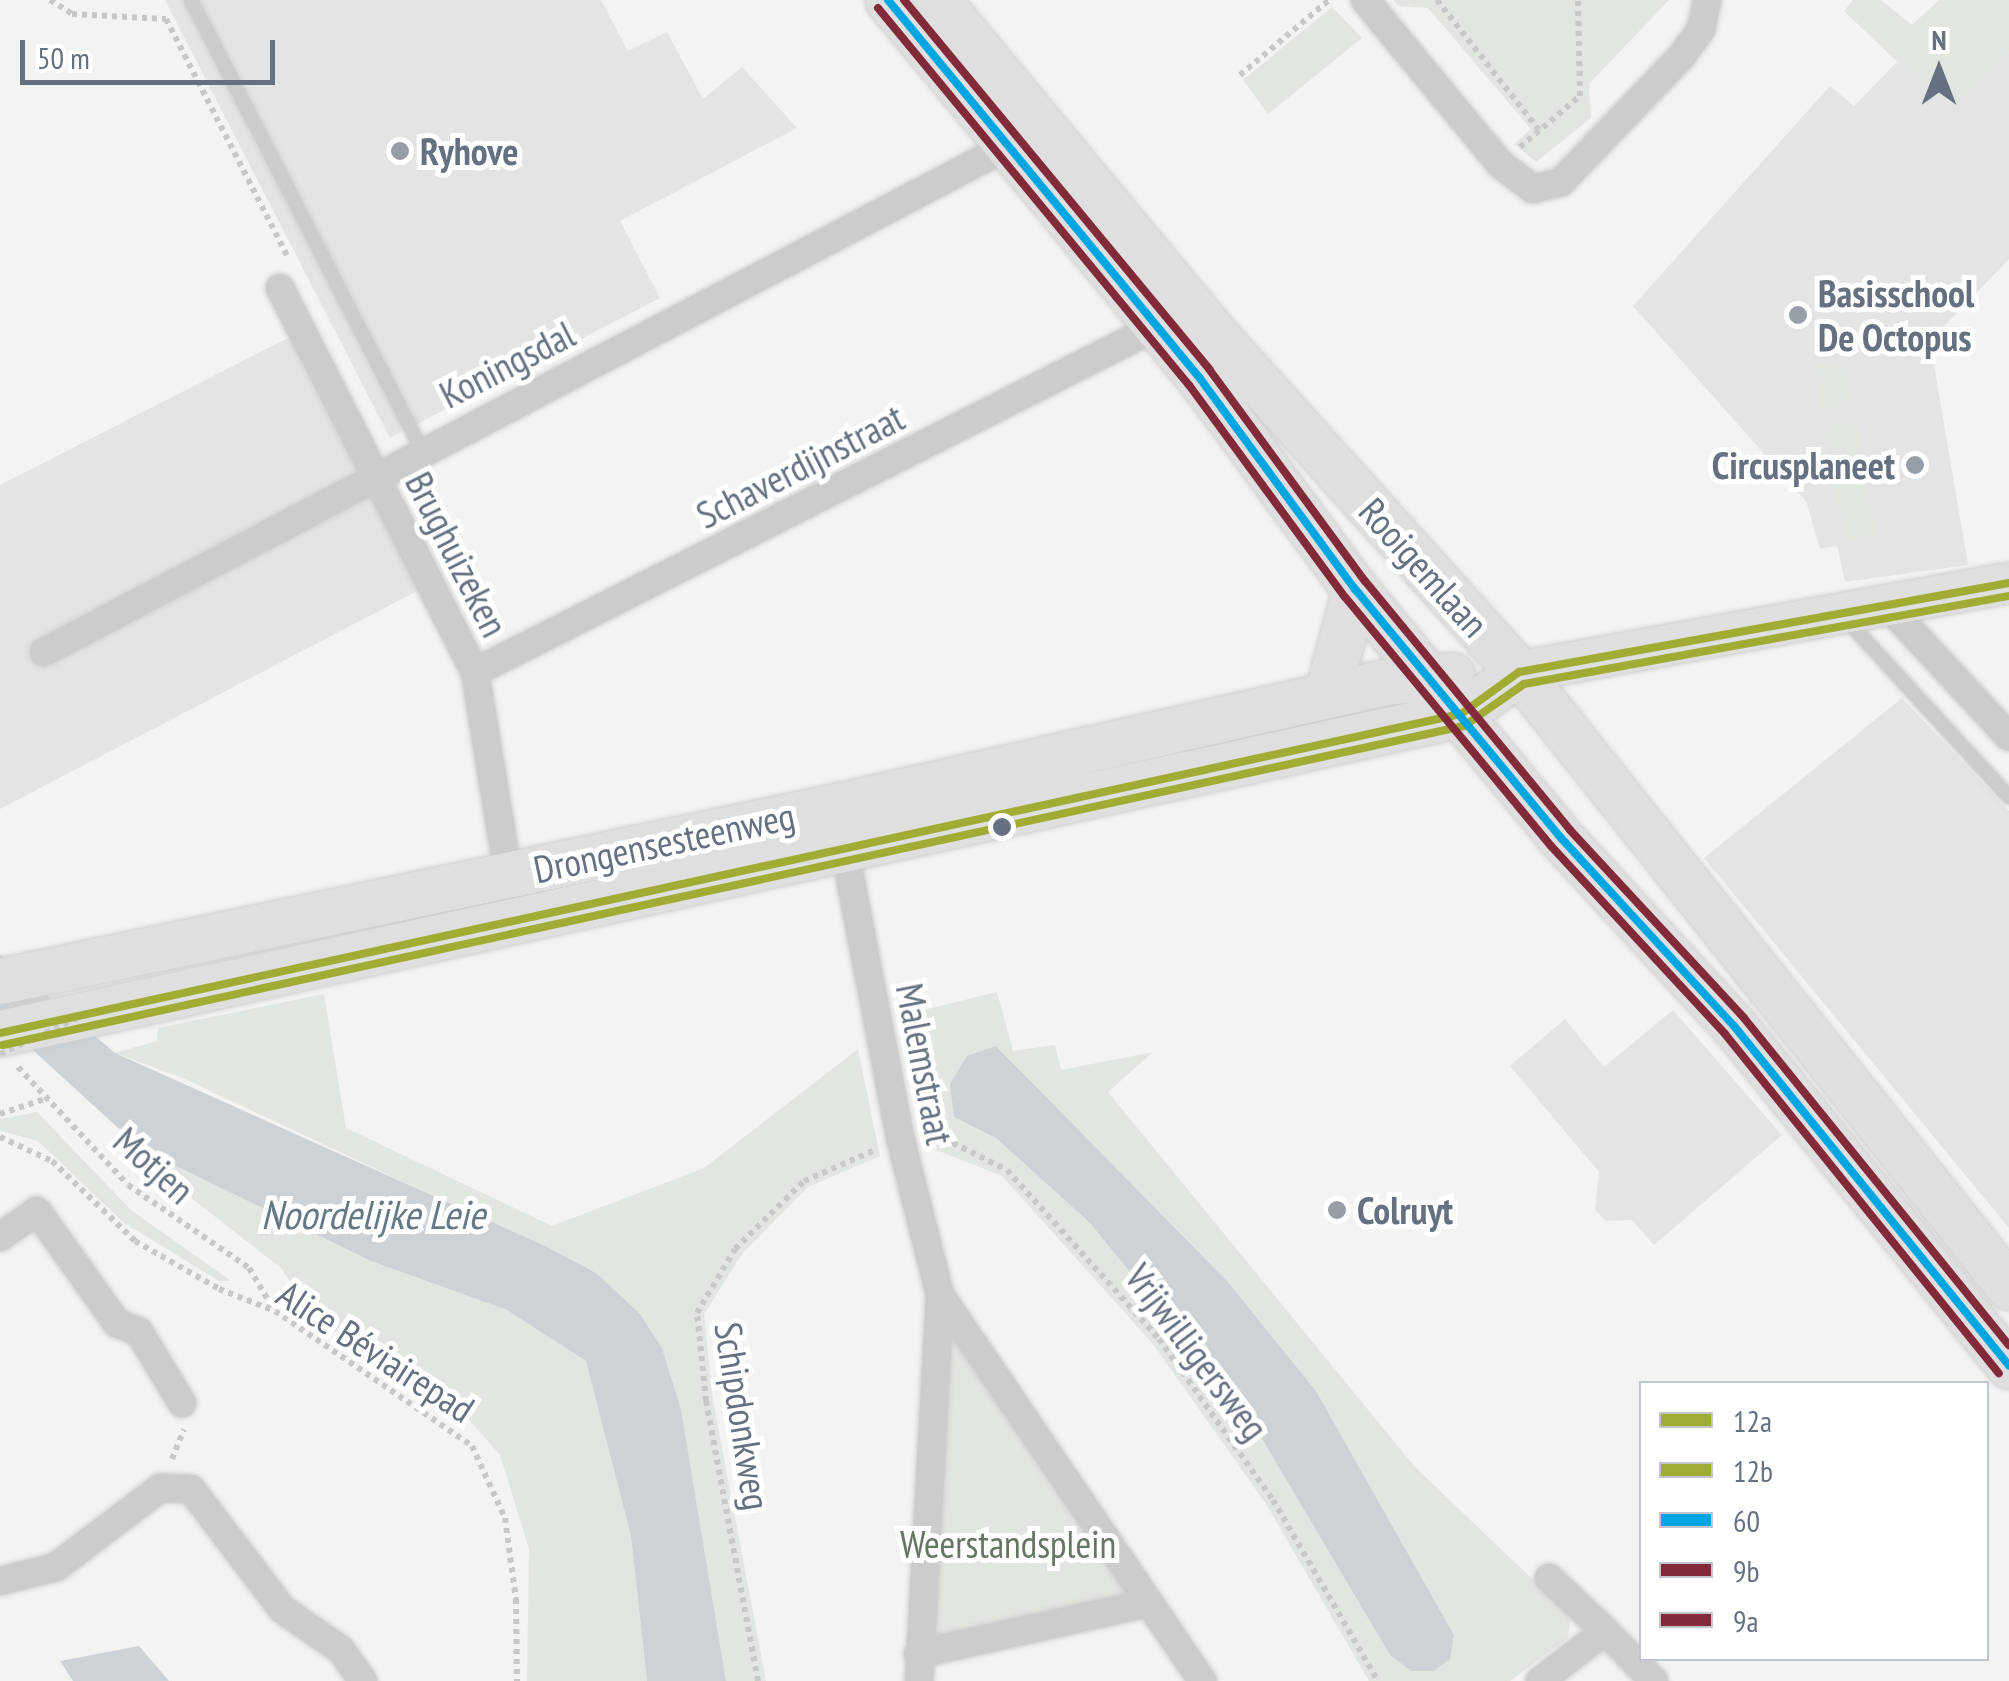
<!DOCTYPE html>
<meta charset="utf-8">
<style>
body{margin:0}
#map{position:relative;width:2009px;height:1681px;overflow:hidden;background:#f3f3f1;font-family:"PT Sans Narrow",sans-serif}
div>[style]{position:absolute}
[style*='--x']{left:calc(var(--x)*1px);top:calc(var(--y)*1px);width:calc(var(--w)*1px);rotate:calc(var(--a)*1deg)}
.built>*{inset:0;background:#e3e5e4}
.green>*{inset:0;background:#e2e6e0}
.water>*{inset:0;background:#ccd2d6}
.path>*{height:6px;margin-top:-3px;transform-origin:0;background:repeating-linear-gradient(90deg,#c8c8c9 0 5px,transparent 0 10px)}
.roads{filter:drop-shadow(0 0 2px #cfcfcf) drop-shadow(0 0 2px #cfcfcf)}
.lane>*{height:14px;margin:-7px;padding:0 7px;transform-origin:7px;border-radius:7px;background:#cbcccc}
.street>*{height:28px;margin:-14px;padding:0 14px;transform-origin:14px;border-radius:14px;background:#cbcccc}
.secondary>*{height:40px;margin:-20px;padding:0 20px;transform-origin:20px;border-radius:20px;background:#dfdfe0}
.primary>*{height:45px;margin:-22.5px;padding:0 22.5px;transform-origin:22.5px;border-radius:22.5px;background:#dfdfe0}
.path-bridge>*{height:6px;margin-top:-3px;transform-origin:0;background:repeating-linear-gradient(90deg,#c8c8c9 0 5px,transparent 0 10px)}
.bus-1>*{height:8px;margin:-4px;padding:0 4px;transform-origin:4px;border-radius:4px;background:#a0ac33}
.bus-2>*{height:8px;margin:-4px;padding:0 4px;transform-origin:4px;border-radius:4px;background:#a0ac33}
.bus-3>*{height:8px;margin:-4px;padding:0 4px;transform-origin:4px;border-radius:4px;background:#00a6e2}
.bus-4>*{height:8px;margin:-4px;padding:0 4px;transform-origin:4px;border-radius:4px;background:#822a3a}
.bus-5>*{height:8px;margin:-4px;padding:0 4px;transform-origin:4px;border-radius:4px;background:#822a3a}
.dots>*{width:28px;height:28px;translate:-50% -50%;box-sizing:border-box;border:5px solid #fff;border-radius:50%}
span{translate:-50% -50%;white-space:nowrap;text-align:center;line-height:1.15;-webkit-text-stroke:10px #fff;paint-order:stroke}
.poi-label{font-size:38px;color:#657180;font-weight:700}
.left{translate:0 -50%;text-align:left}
.right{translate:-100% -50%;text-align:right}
.street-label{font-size:38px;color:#657180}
.park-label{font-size:38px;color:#657763}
.water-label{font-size:40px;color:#657984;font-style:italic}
.legend{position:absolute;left:1639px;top:1381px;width:350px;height:280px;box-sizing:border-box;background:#fff;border:2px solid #c1c6cc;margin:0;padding:12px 18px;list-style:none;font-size:30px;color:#657180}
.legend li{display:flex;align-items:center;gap:20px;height:50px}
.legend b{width:50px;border:2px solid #c1c6cc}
.north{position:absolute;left:1889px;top:20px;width:100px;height:100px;-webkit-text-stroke:8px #fff;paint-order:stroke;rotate:0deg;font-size:28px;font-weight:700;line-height:40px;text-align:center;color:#657180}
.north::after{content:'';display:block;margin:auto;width:35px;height:45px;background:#657180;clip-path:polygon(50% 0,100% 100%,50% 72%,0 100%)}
.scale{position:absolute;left:20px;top:40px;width:255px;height:45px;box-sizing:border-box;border:5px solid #657180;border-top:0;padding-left:12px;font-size:30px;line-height:35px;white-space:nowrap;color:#657180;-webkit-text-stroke:8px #fff;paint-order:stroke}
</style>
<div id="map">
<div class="built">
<div style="clip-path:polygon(165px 0,601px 0,628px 51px,667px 32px,703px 99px,742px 67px,797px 128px,620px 221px,660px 298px,390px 438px)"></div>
<div style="clip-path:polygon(2009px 52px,2009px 259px,1930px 341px,1968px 565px,1845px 582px,1837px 546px,1820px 549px,1806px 501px,1633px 306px,1830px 86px,1854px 106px,1897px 62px,1951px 112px)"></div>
<div style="clip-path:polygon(290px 337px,419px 590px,0 809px,0 485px)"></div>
<div style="clip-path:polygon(1902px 698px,2009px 811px,2009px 1228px,1704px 858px)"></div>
<div style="clip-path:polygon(1673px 1010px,1782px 1135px,1654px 1245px,1632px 1220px,1606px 1221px,1595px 1210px,1599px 1172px,1510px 1066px,1565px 1019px,1604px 1067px)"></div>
</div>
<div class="green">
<div style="clip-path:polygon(1393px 0,1669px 0,1589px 84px,1591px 118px,1536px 162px,1514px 144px,1531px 129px,1428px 8px,1398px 6px)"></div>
<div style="clip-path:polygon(1853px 0,1881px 0,1912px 25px,1939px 0,2009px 0,2009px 52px,1951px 113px,1844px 11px)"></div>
<div style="clip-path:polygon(1332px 7px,1362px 38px,1268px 114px,1243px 80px)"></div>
<div style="clip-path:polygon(1845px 362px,1853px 404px,1822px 411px,1816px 366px)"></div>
<div style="clip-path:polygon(1857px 422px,1876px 535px,1846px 540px,1821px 426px)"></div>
<div style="clip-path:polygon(evenodd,997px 992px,1013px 1051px,1055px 1045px,1061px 1070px,1153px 1052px,1108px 1092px,1415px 1467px,1571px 1616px,1568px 1638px,1510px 1681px,1369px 1681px,1266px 1504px,1153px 1344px,1002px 1176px,929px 1147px,899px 1016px,997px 992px,997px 1047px,1228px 1282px,1316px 1391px,1454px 1635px,1449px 1659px,1390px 1655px,1249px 1417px,1155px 1300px,1090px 1223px,996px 1138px,954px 1117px,967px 1056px,997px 1047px)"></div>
<div style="clip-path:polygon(324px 994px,346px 1128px,552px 1226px,704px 1168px,858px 1049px,880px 1156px,808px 1187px,742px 1254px,704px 1314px,713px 1400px,766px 1681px,726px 1681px,681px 1409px,662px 1348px,596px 1273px,187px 1080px,115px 1053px,157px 1041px,158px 1028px)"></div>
<div style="clip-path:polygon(37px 1112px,131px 1210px,231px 1281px,219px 1281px,123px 1222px,38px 1141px,0 1131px,0 1119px)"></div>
<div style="clip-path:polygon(166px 1161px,371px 1261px,507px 1310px,586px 1361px,631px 1536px,647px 1681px,527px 1681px,529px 1549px,500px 1455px,465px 1415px,315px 1319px,281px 1268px,149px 1165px)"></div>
<div style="clip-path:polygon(940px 1295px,1148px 1603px,918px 1654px)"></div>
</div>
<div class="water">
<div style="clip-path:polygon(0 954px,115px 1053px,545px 1246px,596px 1273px,639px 1313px,662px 1348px,681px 1409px,726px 1681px,647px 1681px,631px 1536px,586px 1361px,507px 1310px,371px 1261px,166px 1161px,117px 1127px,0 1020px)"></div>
<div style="clip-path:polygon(996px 1046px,1228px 1282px,1316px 1391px,1454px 1635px,1450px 1659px,1434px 1671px,1411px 1671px,1390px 1655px,1249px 1417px,1090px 1223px,996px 1138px,954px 1117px,950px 1084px,967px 1056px)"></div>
<div style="clip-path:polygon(139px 1646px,169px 1681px,73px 1681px,60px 1661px)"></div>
</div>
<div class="path">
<div style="--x:50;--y:0;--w:26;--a:32"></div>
<div style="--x:72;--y:14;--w:94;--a:3"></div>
<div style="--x:166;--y:19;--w:270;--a:62.9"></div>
<div style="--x:1437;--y:0;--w:165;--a:51.9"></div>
<div style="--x:1240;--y:75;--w:116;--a:-40.1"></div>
<div style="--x:1520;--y:147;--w:79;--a:-40.4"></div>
<div style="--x:1580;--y:96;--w:96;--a:-91.2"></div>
<div style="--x:18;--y:1067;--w:161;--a:47"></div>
<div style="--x:128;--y:1185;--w:147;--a:34.4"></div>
<div style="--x:249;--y:1268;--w:49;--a:59.2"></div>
<div style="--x:0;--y:1114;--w:51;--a:-18.4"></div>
<div style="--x:0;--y:1137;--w:57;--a:24.8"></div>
<div style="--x:52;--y:1161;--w:115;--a:43.9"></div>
<div style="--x:135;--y:1241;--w:97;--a:29.7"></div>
<div style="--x:219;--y:1289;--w:60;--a:21.4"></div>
<div style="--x:275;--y:1311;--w:239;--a:34.4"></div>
<div style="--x:472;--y:1446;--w:79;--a:65.4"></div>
<div style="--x:505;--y:1518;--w:82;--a:82.3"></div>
<div style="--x:516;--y:1599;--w:82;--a:89.3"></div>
<div style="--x:929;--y:1142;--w:24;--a:2"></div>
<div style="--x:953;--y:1143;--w:60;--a:26.6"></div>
<div style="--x:1007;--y:1170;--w:227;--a:48"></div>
<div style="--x:1159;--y:1339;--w:197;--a:54.7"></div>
<div style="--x:1273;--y:1500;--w:209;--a:59.9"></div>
<div style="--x:172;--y:1459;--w:32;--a:-68"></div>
<div style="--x:758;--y:1681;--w:285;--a:-100.5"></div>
<div style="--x:706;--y:1401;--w:88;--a:-95.8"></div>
<div style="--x:697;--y:1313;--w:74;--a:-59.3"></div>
<div style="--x:735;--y:1249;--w:97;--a:-44.6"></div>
<div style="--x:804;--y:1181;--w:75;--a:-23.5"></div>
</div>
<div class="roads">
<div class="lane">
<div style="--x:191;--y:0;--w:506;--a:62.83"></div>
<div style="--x:1844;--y:617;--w:244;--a:47.5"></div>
</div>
<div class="street">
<div style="--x:1365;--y:0;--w:212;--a:50.5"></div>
<div style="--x:1500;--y:164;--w:41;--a:37.1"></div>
<div style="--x:1533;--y:189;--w:29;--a:-14"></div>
<div style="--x:1561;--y:182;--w:173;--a:-46.2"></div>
<div style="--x:1681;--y:57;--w:34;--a:-54"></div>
<div style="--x:1701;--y:29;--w:30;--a:-78"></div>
<div style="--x:280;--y:288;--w:431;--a:63.1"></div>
<div style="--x:475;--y:672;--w:205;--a:80.7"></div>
<div style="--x:1886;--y:604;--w:181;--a:47.2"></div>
<div style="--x:44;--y:652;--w:1089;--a:-27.69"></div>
<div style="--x:475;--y:672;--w:766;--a:-26.87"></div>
<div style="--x:844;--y:846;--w:300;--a:79.1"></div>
<div style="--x:901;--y:1141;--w:159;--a:75.8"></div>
<div style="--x:940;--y:1295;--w:387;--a:93.1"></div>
<div style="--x:0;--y:1237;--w:45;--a:-35.1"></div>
<div style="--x:37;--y:1211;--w:138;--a:54.5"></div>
<div style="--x:117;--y:1323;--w:24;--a:22"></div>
<div style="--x:139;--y:1332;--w:83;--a:58.8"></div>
<div style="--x:940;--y:1295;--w:467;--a:55.8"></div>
<div style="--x:1549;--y:1578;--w:77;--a:43.4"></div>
<div style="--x:0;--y:1581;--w:58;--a:-14"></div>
<div style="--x:56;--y:1567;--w:131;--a:-37.2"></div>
<div style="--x:160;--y:1488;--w:31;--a:2"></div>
<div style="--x:191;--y:1489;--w:151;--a:52.8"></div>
<div style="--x:282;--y:1609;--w:72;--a:34.8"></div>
<div style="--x:341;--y:1650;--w:38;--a:55"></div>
<div style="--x:918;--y:1654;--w:236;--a:-12.5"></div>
<div style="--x:1540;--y:1681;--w:82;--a:-37.6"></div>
<div style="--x:1605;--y:1631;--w:70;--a:45.6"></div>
</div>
<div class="secondary">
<div style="--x:1519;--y:672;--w:498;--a:-10.3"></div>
</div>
<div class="primary">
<div style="--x:888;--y:0;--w:489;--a:50.5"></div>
<div style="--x:1199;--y:377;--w:263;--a:53.7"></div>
<div style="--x:1355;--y:589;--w:323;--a:50.4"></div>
<div style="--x:1561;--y:838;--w:255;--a:47.4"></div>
<div style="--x:1734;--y:1026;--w:437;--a:51"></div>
<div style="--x:937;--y:0;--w:438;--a:50.3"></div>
<div style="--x:1217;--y:337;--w:451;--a:48"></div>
<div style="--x:1519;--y:672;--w:786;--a:51.45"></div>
<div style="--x:1327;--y:695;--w:110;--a:-75.2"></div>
<div style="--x:0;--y:981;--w:855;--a:-11.81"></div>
<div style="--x:837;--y:806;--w:562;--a:-12.75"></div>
<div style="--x:1385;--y:682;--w:67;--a:-6"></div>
<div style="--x:0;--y:1033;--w:1495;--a:-12.32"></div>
<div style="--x:1461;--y:714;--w:72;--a:-35.9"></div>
</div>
</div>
<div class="path-bridge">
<div style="--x:0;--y:1054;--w:93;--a:-24.9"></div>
</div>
<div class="bus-1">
<div style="--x:0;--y:1033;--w:1495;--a:-12.32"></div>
<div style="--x:1461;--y:714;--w:72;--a:-35.9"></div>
<div style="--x:1519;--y:672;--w:498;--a:-10.3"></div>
</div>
<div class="bus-2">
<div style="--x:3;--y:1045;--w:1495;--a:-12.32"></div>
<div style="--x:1464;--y:726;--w:73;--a:-35"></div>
<div style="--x:1524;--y:684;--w:493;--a:-10.3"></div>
</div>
<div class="bus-3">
<div style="--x:888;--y:0;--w:489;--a:50.5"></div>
<div style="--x:1199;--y:377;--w:263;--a:53.7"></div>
<div style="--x:1355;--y:589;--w:323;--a:50.4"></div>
<div style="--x:1561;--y:838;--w:255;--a:47.4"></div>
<div style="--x:1734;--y:1026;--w:437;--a:51"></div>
</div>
<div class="bus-4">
<div style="--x:878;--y:8;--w:489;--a:50.5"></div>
<div style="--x:1189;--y:385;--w:263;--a:53.7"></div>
<div style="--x:1345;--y:597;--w:323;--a:50.4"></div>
<div style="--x:1551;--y:846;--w:256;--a:47.2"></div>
<div style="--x:1725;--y:1034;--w:436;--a:51.1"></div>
</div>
<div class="bus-5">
<div style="--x:904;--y:0;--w:479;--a:50.4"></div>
<div style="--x:1209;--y:369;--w:263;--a:53.7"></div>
<div style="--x:1365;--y:581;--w:323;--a:50.5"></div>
<div style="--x:1570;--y:830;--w:256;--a:47.2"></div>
<div style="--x:1744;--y:1018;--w:421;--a:51"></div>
</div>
<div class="dots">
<div style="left:400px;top:151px;background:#979ea8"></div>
<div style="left:1798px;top:315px;background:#979ea8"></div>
<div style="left:1915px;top:465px;background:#979ea8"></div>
<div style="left:1002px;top:827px;background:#657180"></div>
<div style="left:1337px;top:1210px;background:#979ea8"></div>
</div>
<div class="poi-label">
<span class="left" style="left:420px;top:151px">Ryhove</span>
<span class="left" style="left:1818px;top:315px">Basisschool<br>De Octopus</span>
<span class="right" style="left:1895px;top:465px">Circusplaneet</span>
<span class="left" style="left:1357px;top:1210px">Colruyt</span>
</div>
<div class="street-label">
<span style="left:507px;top:364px;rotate:-27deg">Koningsdal</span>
<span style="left:800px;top:466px;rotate:-27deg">Schaverdijnstraat</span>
<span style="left:457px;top:554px;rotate:63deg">Brughuizeken</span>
<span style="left:1424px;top:567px;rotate:48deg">Rooigemlaan</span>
<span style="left:664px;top:842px;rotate:-12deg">Drongensesteenweg</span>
<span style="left:925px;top:1064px;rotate:79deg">Malemstraat</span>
<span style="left:154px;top:1165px;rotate:42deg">Motjen</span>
<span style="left:376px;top:1351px;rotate:33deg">Alice Béviairepad</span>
<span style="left:1197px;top:1352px;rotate:53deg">Vrijwilligersweg</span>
<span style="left:743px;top:1416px;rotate:81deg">Schipdonkweg</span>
</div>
<div class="park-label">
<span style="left:1008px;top:1544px">Weerstandsplein</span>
</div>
<div class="water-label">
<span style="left:373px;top:1214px">Noordelijke Leie</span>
</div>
<ul class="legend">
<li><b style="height:12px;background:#a0ac33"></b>12a</li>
<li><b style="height:12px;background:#a0ac33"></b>12b</li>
<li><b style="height:12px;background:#00a6e2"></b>60</li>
<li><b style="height:12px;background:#822a3a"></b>9b</li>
<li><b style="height:12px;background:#822a3a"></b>9a</li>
</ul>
<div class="north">N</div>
<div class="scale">50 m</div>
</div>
